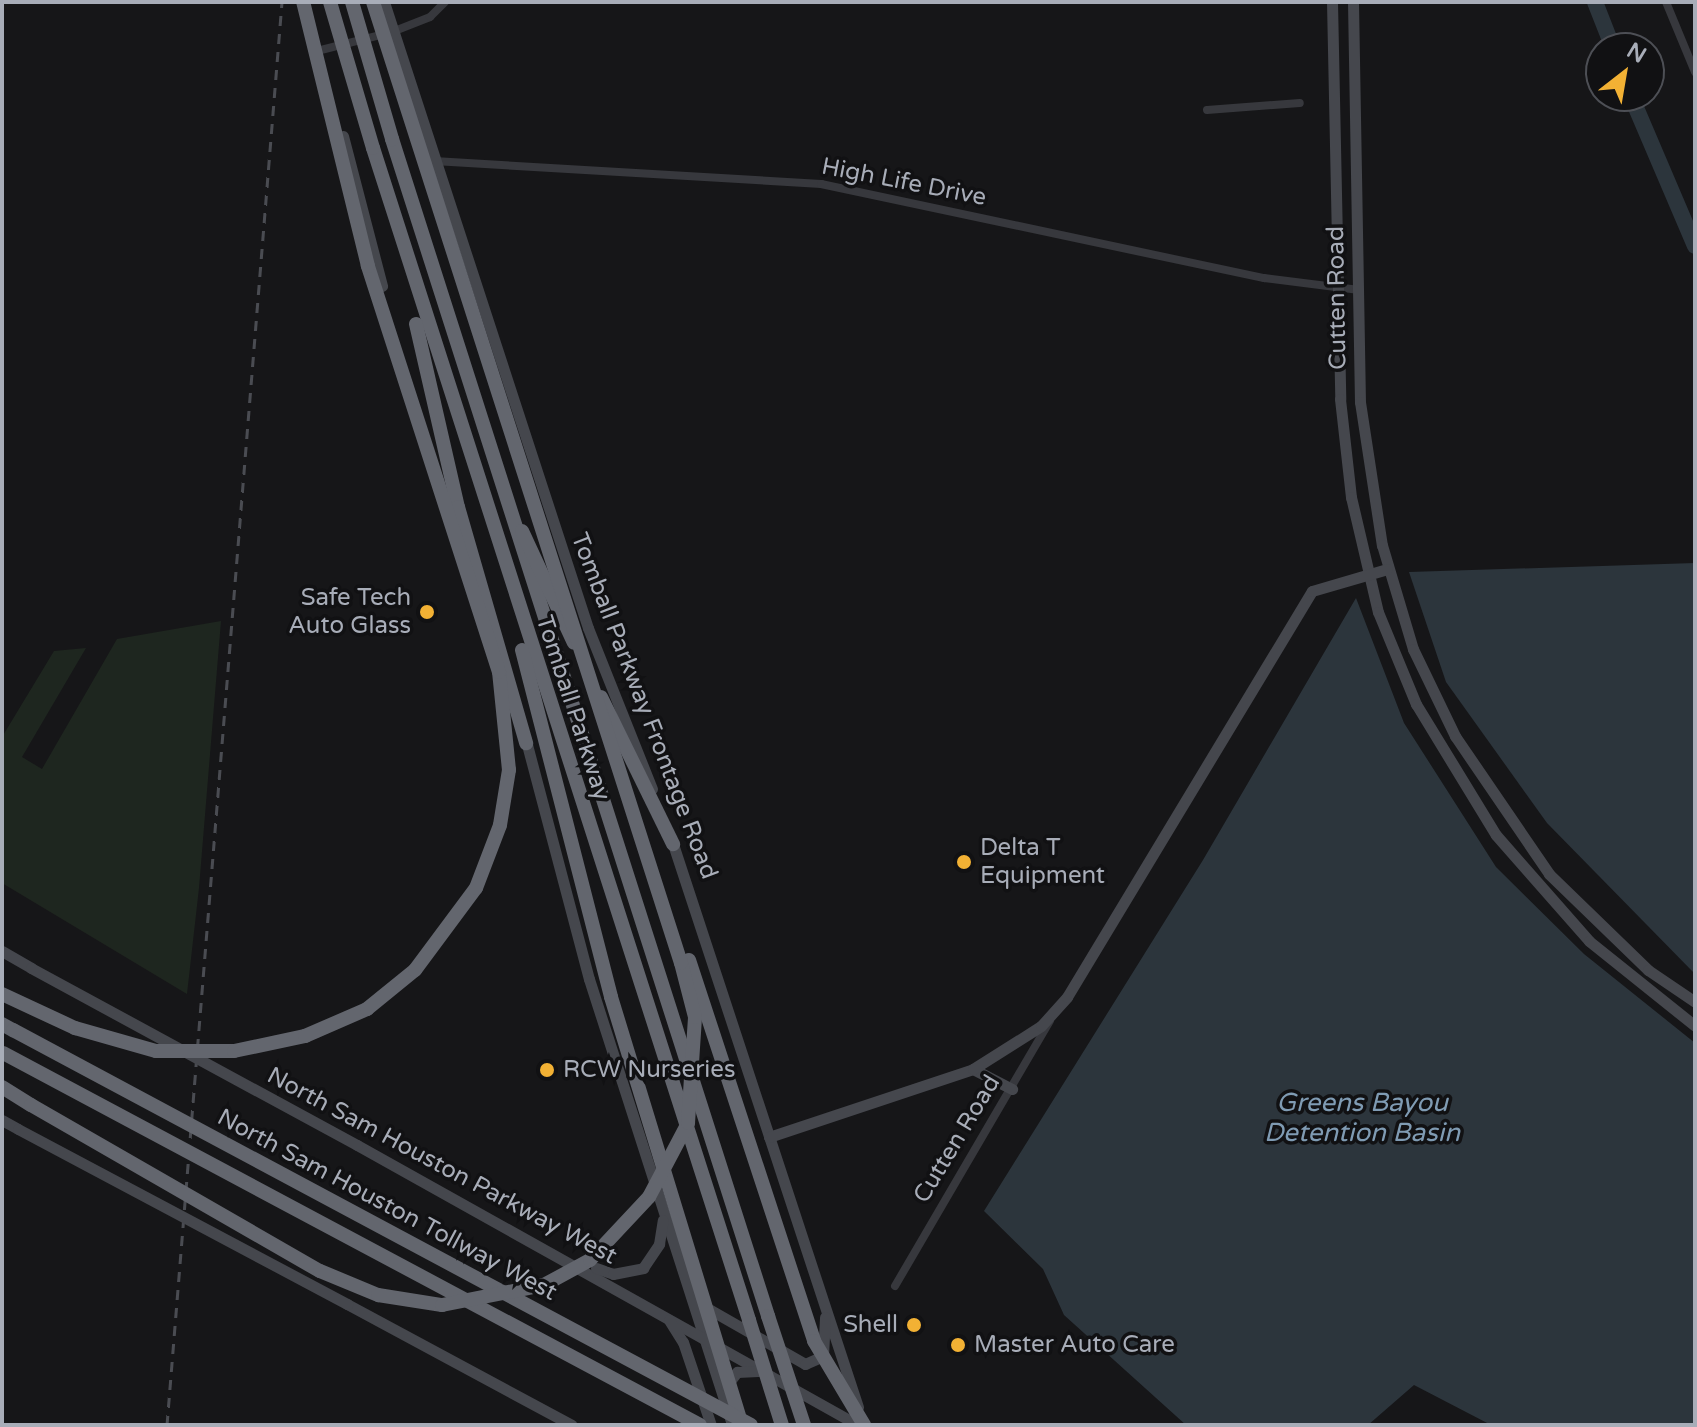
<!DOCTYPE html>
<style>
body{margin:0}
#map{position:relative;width:1697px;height:1427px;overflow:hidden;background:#161618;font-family:"Varela Round",sans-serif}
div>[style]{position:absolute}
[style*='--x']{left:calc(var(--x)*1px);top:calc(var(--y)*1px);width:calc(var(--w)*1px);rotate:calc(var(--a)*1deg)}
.green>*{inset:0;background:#1e261f}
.water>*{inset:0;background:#2c353c}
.river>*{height:16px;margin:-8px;padding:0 8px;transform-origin:8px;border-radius:8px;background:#2c353c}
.street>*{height:8px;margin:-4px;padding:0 4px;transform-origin:4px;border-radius:4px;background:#37383d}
.secondary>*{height:11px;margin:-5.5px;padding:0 5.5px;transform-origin:5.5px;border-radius:5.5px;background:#45474d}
.highway>*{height:14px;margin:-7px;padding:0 7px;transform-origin:7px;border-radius:7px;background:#63666e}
.rail>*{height:3px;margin-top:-1.5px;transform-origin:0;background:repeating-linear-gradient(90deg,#4a4c52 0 10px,transparent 0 18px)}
.secondary-bridge>*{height:11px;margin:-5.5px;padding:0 5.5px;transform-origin:5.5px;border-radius:5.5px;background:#45474d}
.highway-bridge>*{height:14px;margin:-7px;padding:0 7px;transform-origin:7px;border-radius:7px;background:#63666e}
.dots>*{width:22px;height:22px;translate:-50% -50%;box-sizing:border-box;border:4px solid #111113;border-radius:50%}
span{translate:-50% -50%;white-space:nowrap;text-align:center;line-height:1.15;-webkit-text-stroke:7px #111113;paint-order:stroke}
.street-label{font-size:24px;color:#a8adb8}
.poi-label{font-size:24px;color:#a8adb8}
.right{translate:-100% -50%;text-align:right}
.left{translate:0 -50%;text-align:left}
.water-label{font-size:26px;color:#7f9bb3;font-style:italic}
.frame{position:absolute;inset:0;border:4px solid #a8adb8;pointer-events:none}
.north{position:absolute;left:1585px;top:32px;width:80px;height:80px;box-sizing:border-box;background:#111113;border:2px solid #4d4f55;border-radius:50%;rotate:31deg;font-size:22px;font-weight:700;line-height:32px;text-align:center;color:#a8adb8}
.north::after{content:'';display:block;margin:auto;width:28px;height:36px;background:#f2b134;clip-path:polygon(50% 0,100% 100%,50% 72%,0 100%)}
</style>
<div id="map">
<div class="green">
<div style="clip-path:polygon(221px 621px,199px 888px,187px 994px,2px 883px,2px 737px,54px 651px,86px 648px,22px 757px,42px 769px,117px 639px)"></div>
</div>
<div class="water">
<div style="clip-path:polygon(1695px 563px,1695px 974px,1547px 823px,1446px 682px,1409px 572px)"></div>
<div style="clip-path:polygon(1356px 598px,1404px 723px,1496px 867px,1584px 954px,1695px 1043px,1695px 1425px,1491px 1425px,1414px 1385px,1368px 1425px,1186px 1425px,1064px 1315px,1043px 1269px,984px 1211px,1203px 860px)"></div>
</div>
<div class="river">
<div style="--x:1595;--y:2;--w:49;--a:68.6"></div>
<div style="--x:1631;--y:96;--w:163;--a:66.9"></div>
</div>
<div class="street">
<div style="--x:1666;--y:2;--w:76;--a:67.5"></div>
<div style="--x:321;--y:50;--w:73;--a:-14.2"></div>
<div style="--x:392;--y:32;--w:41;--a:-21.5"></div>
<div style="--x:430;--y:17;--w:21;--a:-45"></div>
<div style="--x:1207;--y:110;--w:93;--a:-4.3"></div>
<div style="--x:434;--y:161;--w:388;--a:3.4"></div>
<div style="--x:821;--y:184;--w:453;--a:12"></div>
<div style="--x:1264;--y:278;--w:96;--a:7.2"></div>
<div style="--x:895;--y:1286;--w:307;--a:-59.7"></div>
</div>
<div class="secondary">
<div style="--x:384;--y:2;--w:658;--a:71.95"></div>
<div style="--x:588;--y:628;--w:173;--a:68.3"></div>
<div style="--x:1332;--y:2;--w:397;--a:88.8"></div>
<div style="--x:1340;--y:399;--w:99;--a:83.6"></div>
<div style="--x:1351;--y:497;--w:118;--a:76.8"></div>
<div style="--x:1378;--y:612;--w:100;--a:67.6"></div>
<div style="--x:1416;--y:704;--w:153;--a:58.6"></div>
<div style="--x:1496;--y:835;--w:141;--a:48.7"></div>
<div style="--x:1589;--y:941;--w:136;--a:38.7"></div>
<div style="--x:1353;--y:2;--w:400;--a:89"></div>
<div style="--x:1360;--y:402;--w:145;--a:81.3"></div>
<div style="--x:1382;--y:545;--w:109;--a:73.4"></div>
<div style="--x:1413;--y:649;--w:97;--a:64.2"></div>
<div style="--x:1455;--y:736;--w:167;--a:55.7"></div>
<div style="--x:1549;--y:874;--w:138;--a:44.1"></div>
<div style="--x:1648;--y:970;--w:57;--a:34.2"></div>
<div style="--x:343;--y:136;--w:155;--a:75.4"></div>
<div style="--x:525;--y:737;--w:250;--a:75.2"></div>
<div style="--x:589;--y:979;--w:468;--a:72.2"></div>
<div style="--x:671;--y:838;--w:599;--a:71.81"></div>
<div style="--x:2;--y:951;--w:34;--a:30"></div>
<div style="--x:973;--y:1069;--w:44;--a:27.1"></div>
<div style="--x:2;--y:1120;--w:18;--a:29"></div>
<div style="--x:769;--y:1137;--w:215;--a:-18.4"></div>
<div style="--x:973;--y:1069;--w:80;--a:-32.3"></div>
<div style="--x:1041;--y:1026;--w:39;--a:-48"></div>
<div style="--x:1067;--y:997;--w:474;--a:-58.9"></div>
<div style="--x:1312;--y:591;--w:78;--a:-16.3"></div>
<div style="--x:357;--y:1145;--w:574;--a:29.2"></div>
<div style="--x:596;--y:1268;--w:18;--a:19"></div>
<div style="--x:613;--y:1274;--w:31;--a:-11"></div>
<div style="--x:643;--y:1268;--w:29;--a:-56"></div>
<div style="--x:659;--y:1244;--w:24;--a:-81"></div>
<div style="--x:347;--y:1304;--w:255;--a:28.3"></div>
<div style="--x:707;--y:1308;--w:113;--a:29.7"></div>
<div style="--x:805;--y:1364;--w:20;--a:-24"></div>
<div style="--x:823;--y:1356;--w:39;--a:-87"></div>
<div style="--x:669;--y:1320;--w:26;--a:58"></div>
<div style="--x:683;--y:1342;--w:88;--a:71.4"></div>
<div style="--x:726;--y:1386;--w:18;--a:-52"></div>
<div style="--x:737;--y:1372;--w:21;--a:-3"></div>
</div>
<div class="highway">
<div style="--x:392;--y:139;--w:1236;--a:72.28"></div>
<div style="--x:373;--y:148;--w:1231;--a:72.21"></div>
<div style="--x:416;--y:324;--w:188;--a:77.1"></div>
<div style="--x:458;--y:507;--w:246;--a:73.9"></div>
<div style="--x:522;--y:531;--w:123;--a:65.1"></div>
<div style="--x:522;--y:650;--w:358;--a:75.6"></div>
<div style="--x:601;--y:697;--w:164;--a:63.9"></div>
<div style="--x:2;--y:1024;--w:13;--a:29"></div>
<div style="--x:2;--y:1087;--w:34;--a:32"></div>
</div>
<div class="rail">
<div style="--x:167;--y:1425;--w:1428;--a:-85.38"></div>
</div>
<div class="secondary-bridge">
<div style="--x:31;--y:968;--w:371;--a:28.5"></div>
<div style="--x:18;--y:1129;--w:373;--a:28"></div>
</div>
<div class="highway-bridge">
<div style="--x:330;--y:2;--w:152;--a:73.6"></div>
<div style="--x:352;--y:2;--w:143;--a:73.7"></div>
<div style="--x:689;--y:960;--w:401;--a:71.8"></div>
<div style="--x:814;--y:1341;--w:98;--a:59.2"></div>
<div style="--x:2;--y:994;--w:81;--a:25"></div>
<div style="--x:75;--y:1028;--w:84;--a:15.9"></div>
<div style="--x:156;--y:1051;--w:78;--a:0"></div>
<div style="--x:234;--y:1051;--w:73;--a:-11.9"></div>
<div style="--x:305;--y:1036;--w:68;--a:-23.5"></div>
<div style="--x:367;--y:1009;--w:62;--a:-39.1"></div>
<div style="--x:415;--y:970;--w:102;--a:-53.4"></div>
<div style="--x:476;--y:888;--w:67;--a:-69.1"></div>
<div style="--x:500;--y:825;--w:56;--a:-80.7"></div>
<div style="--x:509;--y:770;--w:99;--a:-95.8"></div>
<div style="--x:499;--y:672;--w:427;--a:-107.9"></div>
<div style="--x:368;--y:266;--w:272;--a:-103.8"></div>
<div style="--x:611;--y:997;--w:443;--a:73"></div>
<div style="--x:13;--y:1030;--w:837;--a:28.16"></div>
<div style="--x:3;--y:1053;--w:790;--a:28.09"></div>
<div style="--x:31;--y:1105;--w:333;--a:29.9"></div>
<div style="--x:320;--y:1271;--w:63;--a:22.5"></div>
<div style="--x:378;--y:1295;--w:65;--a:8.9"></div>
<div style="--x:442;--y:1305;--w:104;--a:-11.1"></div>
<div style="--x:544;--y:1285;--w:52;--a:-28.5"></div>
<div style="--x:590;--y:1260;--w:86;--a:-46.9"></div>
<div style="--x:649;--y:1197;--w:84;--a:-62.2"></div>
<div style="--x:688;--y:1123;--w:106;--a:-86.2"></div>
<div style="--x:695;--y:1017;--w:56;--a:-104.5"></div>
<div style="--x:681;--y:963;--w:1009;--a:-107.77"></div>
<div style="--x:768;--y:1316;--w:115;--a:71.7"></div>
<div style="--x:749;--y:1320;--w:110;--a:72.6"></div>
</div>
<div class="dots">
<div style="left:427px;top:612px;background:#f2b134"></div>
<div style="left:964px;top:862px;background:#f2b134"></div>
<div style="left:547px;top:1070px;background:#f2b134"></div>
<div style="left:914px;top:1325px;background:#f2b134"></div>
<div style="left:958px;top:1345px;background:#f2b134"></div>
</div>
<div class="street-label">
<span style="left:904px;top:182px;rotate:11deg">High Life Drive</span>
<span style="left:1337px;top:298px;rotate:-91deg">Cutten Road</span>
<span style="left:644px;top:706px;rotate:69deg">Tomball Parkway Frontage Road</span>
<span style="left:573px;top:708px;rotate:72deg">Tomball Parkway</span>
<span style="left:957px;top:1139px;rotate:-59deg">Cutten Road</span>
<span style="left:442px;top:1166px;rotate:28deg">North Sam Houston Parkway West</span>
<span style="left:387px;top:1205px;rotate:28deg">North Sam Houston Tollway West</span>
</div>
<div class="poi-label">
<span class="right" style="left:411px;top:612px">Safe Tech<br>Auto Glass</span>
<span class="left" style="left:980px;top:862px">Delta T<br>Equipment</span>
<span class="left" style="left:563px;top:1070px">RCW Nurseries</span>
<span class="right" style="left:898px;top:1325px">Shell</span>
<span class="left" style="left:974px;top:1345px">Master Auto Care</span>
</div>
<div class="water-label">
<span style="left:1362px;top:1118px">Greens Bayou<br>Detention Basin</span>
</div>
<div class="frame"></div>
<div class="north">N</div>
</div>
